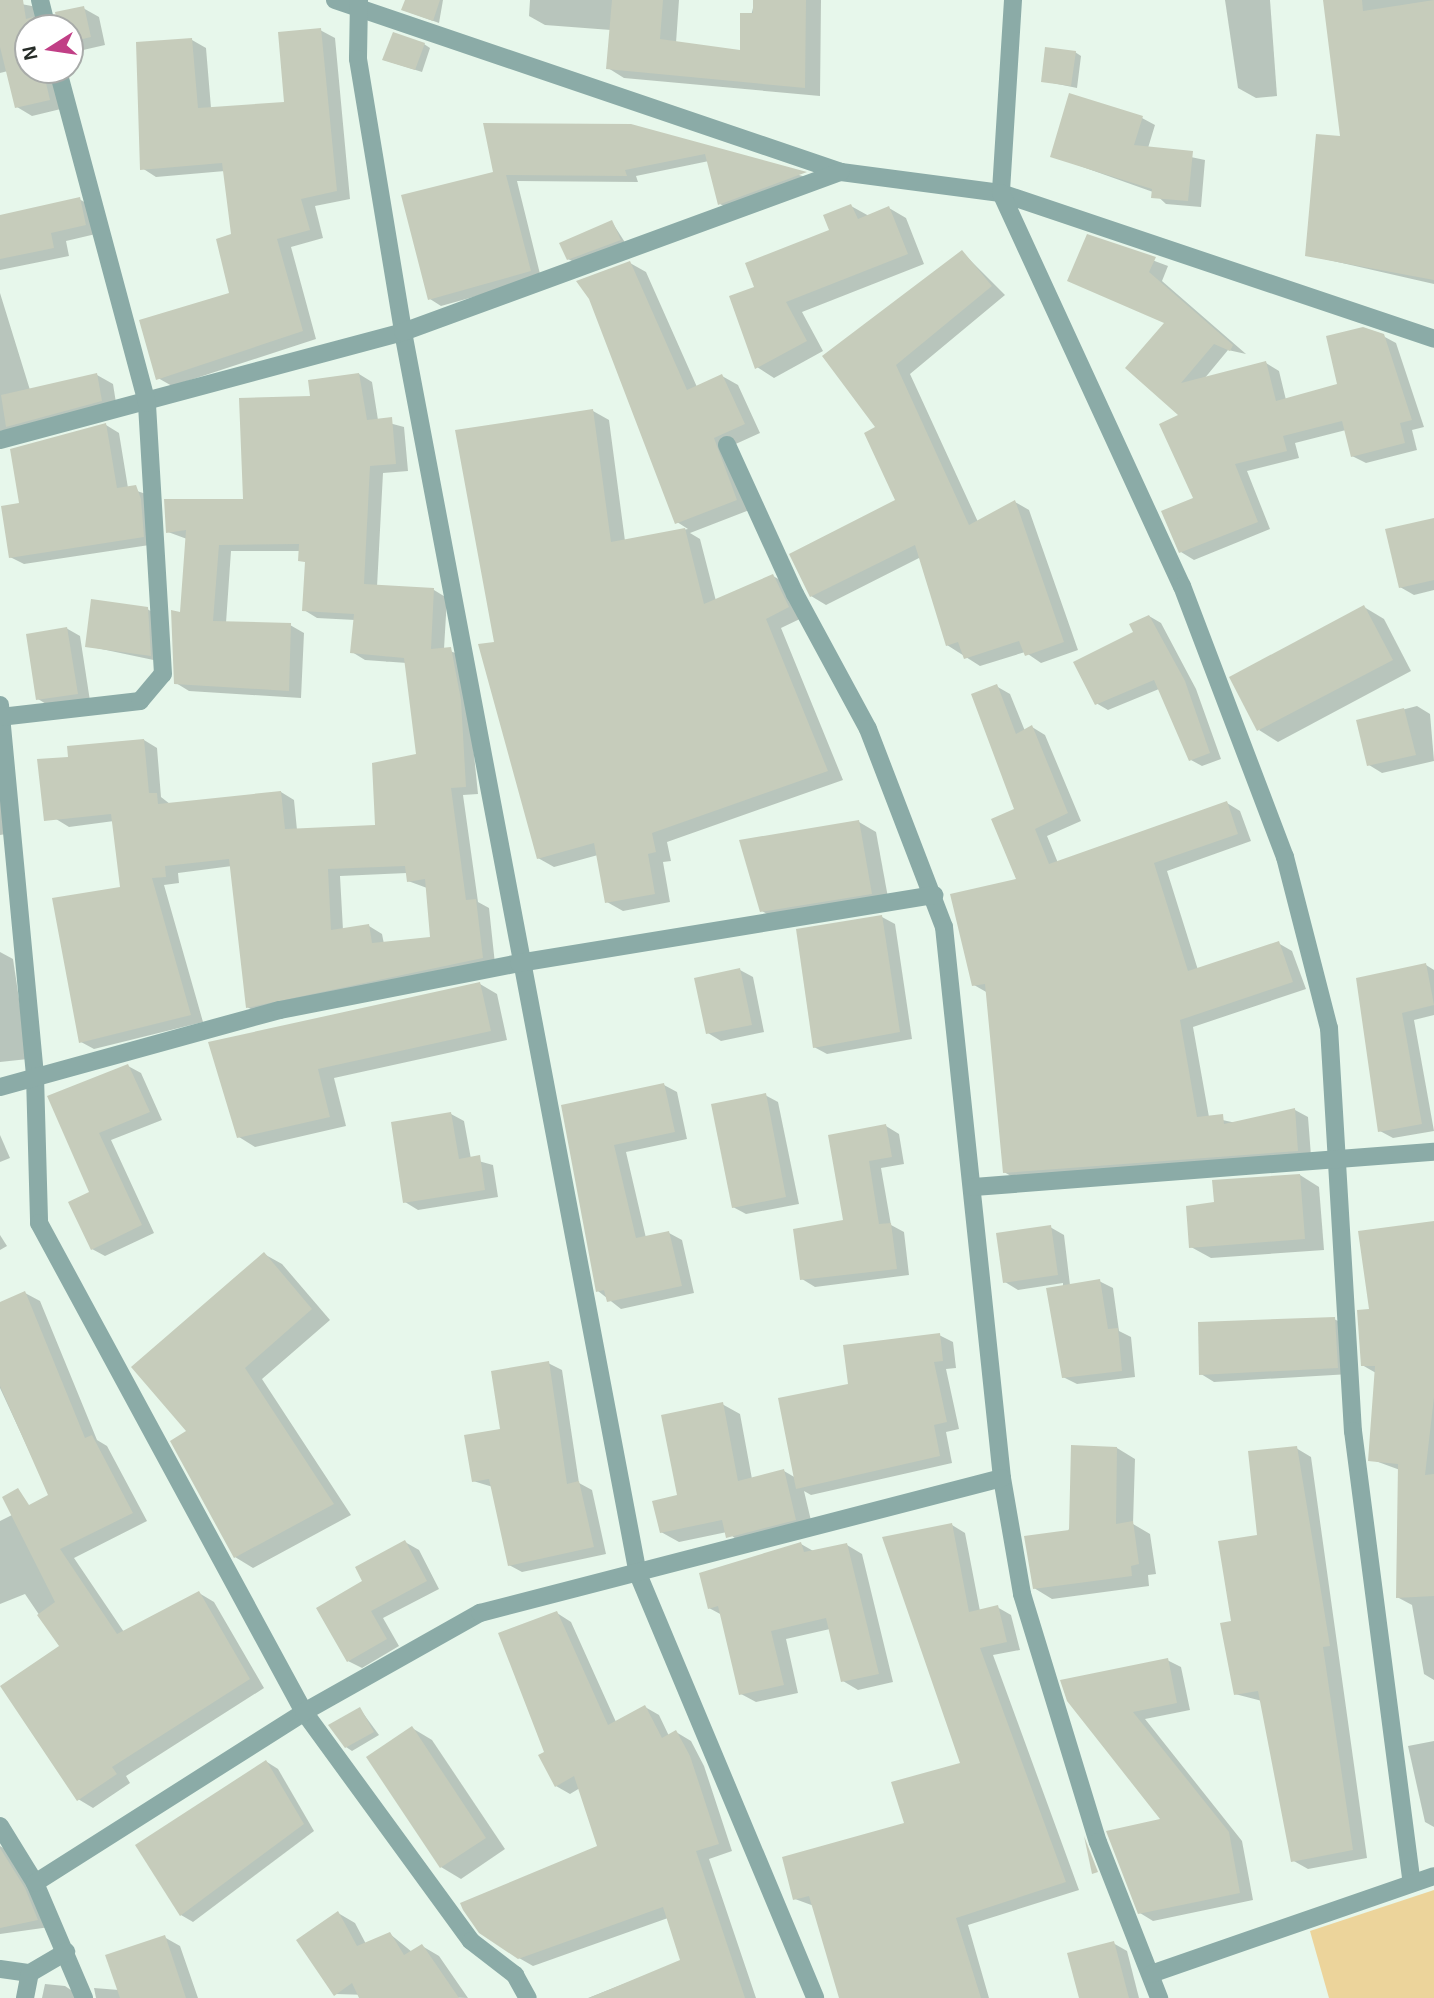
<!DOCTYPE html>
<style>
body{margin:0}
#map{position:relative;width:1434px;height:1998px;overflow:hidden;background:#e7f7eb;font-family:Arial,sans-serif}
div>[style]{position:absolute}
[style*='--x']{left:calc(var(--x)*1px);top:calc(var(--y)*1px);width:calc(var(--w)*1px);rotate:calc(var(--a)*1deg)}
.green>*{inset:0;background:#ecd49b}
.shadow>*{inset:0;background:#0003}
.building>*{inset:0;background:#c6ccbb}
.minor>*{height:18px;margin:-9px;padding:0 9px;transform-origin:9px;border-radius:9px;background:#8baba7}
span{translate:-50% -50%;white-space:nowrap;text-align:center;line-height:1.15;-webkit-text-stroke:5px #fff;paint-order:stroke}
.north{position:absolute;left:14px;top:14px;width:70px;height:70px;box-sizing:border-box;background:#fff;border:2px solid #a8aba9;border-radius:50%;rotate:258deg;font-size:19px;font-weight:700;line-height:28px;text-align:center;color:#262c27}
.north::after{content:'';display:block;margin:auto;width:24px;height:32px;background:#c13f86;clip-path:polygon(50% 0,100% 100%,50% 72%,0 100%)}
</style>
<div id="map">
<div class="green">
<div style="clip-path:polygon(1434px 1890px,1434px 1998px,1329px 1998px,1310px 1931px)"></div>
</div>
<div class="shadow">
<div style="clip-path:polygon(0 0,37px 7px,36px 28px,28px 28px,28px 70px,56px 70px,65px 108px,32px 116px,17px 107px,8px 71px,0 73px)"></div>
<div style="clip-path:polygon(407px 0,443px 0,439px 23px,403px 10px)"></div>
<div style="clip-path:polygon(530px 0,679px 0,676px 43px,742px 52px,755px 0,821px 0,820px 96px,624px 78px,608px 68px,611px 30px,545px 25px,529px 16px)"></div>
<div style="clip-path:polygon(1225px 0,1270px 0,1277px 96px,1256px 98px,1238px 88px)"></div>
<div style="clip-path:polygon(1325px 0,1434px 0,1434px 284px,1307px 255px,1341px 138px)"></div>
<div style="clip-path:polygon(83px 8px,99px 17px,105px 45px,70px 53px,70px 28px,59px 28px)"></div>
<div style="clip-path:polygon(320px 30px,335px 38px,350px 199px,315px 206px,323px 238px,291px 247px,316px 339px,172px 386px,158px 378px,231px 294px,233px 236px,225px 171px,156px 177px,142px 168px,192px 40px,206px 48px,211px 108px,286px 103px)"></div>
<div style="clip-path:polygon(424px 44px,430px 48px,422px 72px,384px 60px)"></div>
<div style="clip-path:polygon(1075px 52px,1081px 56px,1077px 88px,1043px 81px)"></div>
<div style="clip-path:polygon(1142px 118px,1155px 125px,1148px 148px,1205px 160px,1201px 207px,1166px 204px,1153px 192px,1052px 156px)"></div>
<div style="clip-path:polygon(631px 125px,816px 180px,731px 210px,720px 204px,709px 161px,636px 176px,638px 182px,517px 181px,541px 278px,441px 306px,430px 299px,495px 173px)"></div>
<div style="clip-path:polygon(79px 199px,95px 208px,100px 233px,66px 241px,69px 256px,0 270px,0 216px)"></div>
<div style="clip-path:polygon(851px 206px,869px 216px,889px 208px,906px 218px,924px 264px,802px 312px,823px 351px,774px 378px,757px 367px,757px 288px,831px 231px)"></div>
<div style="clip-path:polygon(612px 222px,626px 244px,574px 262px,568px 259px)"></div>
<div style="clip-path:polygon(1088px 236px,1168px 266px,1162px 281px,1246px 354px,1228px 350px,1204px 379px,1266px 363px,1279px 371px,1286px 400px,1340px 385px,1383px 336px,1396px 343px,1424px 427px,1412px 430px,1417px 450px,1366px 463px,1352px 456px,1346px 430px,1295px 443px,1299px 458px,1247px 471px,1270px 529px,1194px 560px,1181px 552px,1195px 499px,1166px 324px)"></div>
<div style="clip-path:polygon(962px 252px,1005px 295px,910px 374px,978px 522px,1015px 502px,1029px 510px,1078px 650px,1041px 663px,1025px 652px,980px 666px,947px 645px,921px 557px,826px 605px,811px 596px,898px 501px,878px 428px,824px 356px)"></div>
<div style="clip-path:polygon(630px 263px,646px 272px,697px 387px,722px 376px,738px 385px,760px 433px,729px 447px,752px 509px,690px 533px,700px 539px,716px 601px,773px 576px,789px 585px,804px 617px,781px 628px,843px 780px,667px 842px,671px 861px,663px 862px,670px 902px,623px 911px,607px 902px,598px 855px,554px 867px,538px 858px,496px 644px,593px 411px,609px 420px,625px 541px,688px 529px,677px 522px)"></div>
<div style="clip-path:polygon(0 293px,30px 390px,97px 375px,113px 384px,117px 409px,0 431px)"></div>
<div style="clip-path:polygon(evenodd,359px 374px,372px 382px,378px 420px,404px 427px,408px 471px,383px 473px,377px 587px,434px 590px,447px 598px,444px 649px,464px 656px,478px 794px,463px 795px,478px 902px,489px 908px,495px 964px,260px 1014px,247px 1007px,232px 866px,178px 873px,179px 883px,164px 885px,203px 1022px,94px 1049px,81px 1042px,122px 888px,114px 821px,69px 827px,56px 819px,70px 758px,144px 740px,157px 748px,161px 797px,170px 804px,281px 792px,294px 800px,297px 830px,377px 827px,418px 756px,407px 663px,365px 660px,352px 652px,355px 620px,317px 618px,304px 610px,306px 564px,300px 551px,231px 551px,226px 623px,290px 625px,304px 633px,301px 698px,189px 691px,176px 683px,187px 539px,168px 532px,245px 501px,312px 397px,359px 374px,407px 873px,408px 881px,427px 888px,432px 938px,384px 944px,382px 934px,369px 926px,343px 930px,340px 876px,407px 873px)"></div>
<div style="clip-path:polygon(106px 425px,119px 433px,128px 488px,149px 495px,156px 544px,24px 564px,10px 557px,21px 504px)"></div>
<div style="clip-path:polygon(1434px 519px,1434px 590px,1414px 595px,1400px 587px)"></div>
<div style="clip-path:polygon(1364px 607px,1384px 619px,1411px 671px,1278px 742px,1259px 730px)"></div>
<div style="clip-path:polygon(147px 609px,160px 616px,163px 662px,87px 646px)"></div>
<div style="clip-path:polygon(1149px 616px,1161px 623px,1196px 689px,1221px 759px,1202px 766px,1191px 760px,1159px 689px,1108px 710px,1096px 703px)"></div>
<div style="clip-path:polygon(66px 628px,80px 636px,90px 701px,51px 707px,38px 699px)"></div>
<div style="clip-path:polygon(996px 686px,1010px 694px,1025px 731px,1032px 727px,1045px 735px,1081px 821px,1047px 836px,1058px 863px,1227px 803px,1240px 811px,1251px 841px,1167px 871px,1198px 970px,1278px 943px,1292px 951px,1306px 989px,1193px 1027px,1209px 1117px,1236px 1123px,1295px 1110px,1308px 1117px,1311px 1156px,1018px 1180px,1004px 1172px,988px 993px,974px 985px,1019px 880px,1017px 810px)"></div>
<div style="clip-path:polygon(1417px 706px,1430px 714px,1434px 761px,1382px 773px,1369px 765px,1359px 721px)"></div>
<div style="clip-path:polygon(0 771px,13px 833px,0 835px)"></div>
<div style="clip-path:polygon(859px 822px,876px 832px,889px 903px,779px 921px,762px 911px)"></div>
<div style="clip-path:polygon(882px 917px,895px 924px,912px 1039px,827px 1054px,814px 1047px)"></div>
<div style="clip-path:polygon(0 952px,13px 959px,28px 1059px,0 1062px)"></div>
<div style="clip-path:polygon(1426px 965px,1434px 970px,1434px 1015px,1414px 1020px,1434px 1131px,1393px 1138px,1380px 1131px,1357px 979px)"></div>
<div style="clip-path:polygon(740px 970px,753px 977px,764px 1032px,721px 1041px,708px 1033px)"></div>
<div style="clip-path:polygon(480px 984px,497px 994px,507px 1040px,334px 1078px,346px 1126px,255px 1147px,239px 1137px,210px 1043px)"></div>
<div style="clip-path:polygon(128px 1066px,141px 1073px,162px 1120px,111px 1140px,154px 1233px,105px 1256px,92px 1249px,91px 1193px,50px 1097px)"></div>
<div style="clip-path:polygon(664px 1085px,677px 1092px,687px 1139px,626px 1152px,646px 1238px,669px 1233px,682px 1240px,694px 1293px,621px 1309px,598px 1291px,563px 1106px)"></div>
<div style="clip-path:polygon(765px 1095px,778px 1102px,799px 1204px,746px 1214px,733px 1207px)"></div>
<div style="clip-path:polygon(451px 1114px,464px 1121px,471px 1159px,493px 1165px,498px 1197px,418px 1210px,405px 1202px)"></div>
<div style="clip-path:polygon(886px 1126px,899px 1134px,904px 1164px,881px 1168px,891px 1225px,904px 1232px,909px 1275px,815px 1287px,802px 1279px,845px 1221px,830px 1136px)"></div>
<div style="clip-path:polygon(0 1135px,10px 1158px,0 1162px)"></div>
<div style="clip-path:polygon(1300px 1175px,1319px 1187px,1324px 1250px,1211px 1258px,1191px 1247px,1216px 1203px)"></div>
<div style="clip-path:polygon(1434px 1222px,1434px 1680px,1424px 1674px,1412px 1605px,1397px 1597px,1400px 1470px,1370px 1459px,1376px 1373px,1362px 1365px,1371px 1311px)"></div>
<div style="clip-path:polygon(1050px 1227px,1064px 1235px,1070px 1285px,1099px 1281px,1113px 1288px,1119px 1331px,1131px 1337px,1135px 1377px,1077px 1384px,1063px 1377px,1063px 1283px,1018px 1290px,1005px 1282px)"></div>
<div style="clip-path:polygon(0 1235px,7px 1246px,0 1250px)"></div>
<div style="clip-path:polygon(264px 1254px,282px 1264px,330px 1320px,262px 1379px,351px 1515px,253px 1568px,235px 1557px,188px 1431px)"></div>
<div style="clip-path:polygon(25px 1293px,40px 1301px,97px 1440px,107px 1446px,147px 1521px,74px 1558px,124px 1632px,199px 1593px,214px 1602px,264px 1688px,126px 1776px,130px 1783px,93px 1808px,78px 1799px,61px 1647px,25px 1594px,0 1604px,0 1521px,50px 1496px,0 1388px,0 1304px)"></div>
<div style="clip-path:polygon(1334px 1319px,1348px 1326px,1350px 1374px,1214px 1382px,1201px 1374px)"></div>
<div style="clip-path:polygon(939px 1335px,953px 1342px,956px 1368px,946px 1369px,959px 1429px,946px 1432px,952px 1463px,811px 1495px,804px 1491px,813px 1529px,745px 1546px,727px 1532px,679px 1542px,661px 1532px,722px 1404px,740px 1414px,752px 1479px,784px 1471px,796px 1478px,850px 1385px)"></div>
<div style="clip-path:polygon(548px 1363px,562px 1370px,579px 1483px,592px 1490px,606px 1554px,522px 1572px,509px 1565px,493px 1487px,473px 1481px)"></div>
<div style="clip-path:polygon(1117px 1448px,1135px 1459px,1133px 1524px,1150px 1534px,1156px 1574px,1148px 1575px,1149px 1586px,1052px 1599px,1034px 1588px)"></div>
<div style="clip-path:polygon(1296px 1448px,1311px 1457px,1367px 1858px,1308px 1869px,1292px 1860px,1262px 1701px,1235px 1694px,1233px 1623px)"></div>
<div style="clip-path:polygon(952px 1525px,965px 1533px,980px 1611px,997px 1607px,1011px 1615px,1020px 1650px,993px 1655px,1079px 1890px,968px 1925px,989px 1998px,841px 1998px,814px 1906px,795px 1899px,906px 1825px,963px 1764px)"></div>
<div style="clip-path:polygon(405px 1542px,419px 1550px,439px 1589px,383px 1618px,399px 1646px,362px 1668px,348px 1661px,364px 1582px)"></div>
<div style="clip-path:polygon(801px 1544px,815px 1552px,847px 1545px,862px 1554px,893px 1682px,858px 1690px,843px 1681px,830px 1629px,786px 1639px,798px 1693px,756px 1702px,741px 1694px,722px 1615px,709px 1608px)"></div>
<div style="clip-path:polygon(557px 1613px,571px 1622px,616px 1722px,645px 1707px,659px 1715px,669px 1736px,676px 1732px,691px 1741px,704px 1766px,732px 1851px,709px 1859px,756px 1998px,588px 1998px,682px 1961px,668px 1918px,533px 1966px,519px 1958px,599px 1847px,580px 1788px,570px 1794px,556px 1786px,546px 1752px)"></div>
<div style="clip-path:polygon(1167px 1660px,1181px 1667px,1190px 1710px,1145px 1719px,1242px 1841px,1253px 1900px,1153px 1921px,1140px 1913px,1163px 1820px,1068px 1700px)"></div>
<div style="clip-path:polygon(360px 1709px,379px 1735px,352px 1751px,346px 1747px)"></div>
<div style="clip-path:polygon(412px 1728px,432px 1740px,505px 1849px,461px 1879px,441px 1867px)"></div>
<div style="clip-path:polygon(1434px 1741px,1434px 1827px,1425px 1822px,1408px 1746px)"></div>
<div style="clip-path:polygon(267px 1762px,278px 1769px,314px 1831px,193px 1922px,181px 1915px,137px 1845px)"></div>
<div style="clip-path:polygon(0 1846px,10px 1852px,50px 1927px,0 1934px)"></div>
<div style="clip-path:polygon(338px 1913px,355px 1923px,366px 1944px,390px 1934px,412px 1952px,422px 1946px,439px 1956px,468px 1998px,335px 1994px)"></div>
<div style="clip-path:polygon(164px 1937px,180px 1946px,198px 1998px,96px 1998px,94px 1988px,119px 1990px)"></div>
<div style="clip-path:polygon(1113px 1943px,1127px 1951px,1139px 1998px,1081px 1998px)"></div>
<div style="clip-path:polygon(45px 1984px,65px 1986px,83px 1998px,42px 1998px)"></div>
</div>
<div class="building">
<div style="clip-path:polygon(0 0,23px 0,26px 19px,33px 17px,28px 70px,43px 70px,50px 100px,15px 108px,0 47px)"></div>
<div style="clip-path:polygon(405px 0,440px 0,433px 21px,401px 10px)"></div>
<div style="clip-path:polygon(612px 0,663px 0,660px 39px,740px 50px,740px 13px,753px 13px,753px 0,806px 0,805px 88px,606px 69px)"></div>
<div style="clip-path:polygon(1323px 0,1362px 0,1363px 11px,1434px 0,1434px 280px,1305px 256px,1316px 134px,1340px 136px)"></div>
<div style="clip-path:polygon(84px 6px,91px 37px,70px 42px,70px 28px,58px 28px,55px 12px)"></div>
<div style="clip-path:polygon(321px 28px,337px 191px,301px 199px,310px 230px,277px 239px,303px 331px,156px 380px,139px 320px,229px 293px,216px 239px,231px 234px,222px 163px,140px 170px,136px 42px,192px 38px,198px 108px,284px 102px,278px 32px)"></div>
<div style="clip-path:polygon(393px 32px,425px 43px,415px 70px,382px 60px)"></div>
<div style="clip-path:polygon(1045px 47px,1076px 51px,1071px 86px,1041px 82px)"></div>
<div style="clip-path:polygon(1069px 93px,1143px 116px,1134px 145px,1193px 151px,1188px 201px,1151px 198px,1152px 189px,1050px 157px)"></div>
<div style="clip-path:polygon(483px 123px,631px 124px,807px 172px,718px 205px,705px 154px,625px 170px,627px 176px,506px 175px,531px 271px,428px 300px,401px 195px,493px 172px)"></div>
<div style="clip-path:polygon(80px 197px,86px 225px,51px 233px,54px 248px,0 259px,0 215px)"></div>
<div style="clip-path:polygon(851px 204px,858px 219px,889px 206px,908px 254px,786px 302px,807px 341px,755px 369px,729px 296px,754px 287px,745px 263px,829px 230px,823px 215px)"></div>
<div style="clip-path:polygon(612px 220px,621px 240px,567px 260px,559px 243px)"></div>
<div style="clip-path:polygon(1087px 234px,1156px 257px,1149px 272px,1233px 345px,1230px 351px,1214px 344px,1181px 383px,1266px 361px,1276px 401px,1337px 384px,1326px 336px,1363px 327px,1384px 334px,1412px 420px,1400px 423px,1405px 443px,1351px 457px,1342px 421px,1283px 436px,1287px 451px,1235px 464px,1258px 522px,1179px 553px,1161px 511px,1193px 498px,1159px 424px,1178px 415px,1125px 368px,1164px 323px,1067px 281px)"></div>
<div style="clip-path:polygon(962px 250px,992px 286px,896px 365px,969px 525px,1015px 500px,1064px 642px,1025px 656px,1019px 641px,964px 659px,958px 642px,946px 646px,915px 545px,810px 597px,789px 554px,895px 500px,864px 433px,875px 427px,822px 356px)"></div>
<div style="clip-path:polygon(630px 261px,687px 390px,722px 374px,745px 424px,714px 438px,737px 500px,675px 524px,589px 299px,576px 281px)"></div>
<div style="clip-path:polygon(97px 373px,102px 401px,6px 427px,1px 395px)"></div>
<div style="clip-path:polygon(evenodd,359px 373px,367px 420px,392px 417px,396px 464px,370px 466px,364px 584px,434px 588px,431px 649px,451px 647px,461px 700px,466px 787px,451px 788px,466px 900px,476px 899px,483px 958px,246px 1008px,229px 859px,165px 866px,166px 877px,152px 878px,191px 1015px,79px 1043px,52px 898px,120px 887px,111px 814px,44px 821px,37px 759px,68px 757px,67px 746px,144px 739px,149px 793px,157px 793px,158px 804px,281px 791px,285px 829px,375px 825px,372px 763px,416px 754px,404px 658px,350px 653px,354px 614px,302px 611px,305px 562px,298px 561px,299px 544px,219px 545px,213px 621px,291px 623px,289px 691px,174px 684px,171px 610px,180px 612px,186px 530px,166px 533px,164px 499px,243px 499px,239px 398px,310px 396px,308px 380px,359px 373px,405px 866px,407px 882px,425px 879px,430px 937px,372px 943px,369px 924px,331px 930px,328px 869px,405px 866px)"></div>
<div style="clip-path:polygon(593px 409px,611px 542px,685px 528px,704px 604px,773px 574px,789px 607px,766px 619px,828px 771px,652px 833px,656px 852px,648px 854px,655px 894px,605px 903px,594px 843px,537px 859px,478px 644px,494px 642px,455px 430px)"></div>
<div style="clip-path:polygon(106px 423px,117px 488px,136px 485px,141px 499px,144px 537px,9px 558px,1px 506px,19px 503px,10px 449px)"></div>
<div style="clip-path:polygon(1434px 518px,1434px 580px,1399px 588px,1385px 529px)"></div>
<div style="clip-path:polygon(91px 599px,148px 607px,151px 656px,85px 647px)"></div>
<div style="clip-path:polygon(1364px 605px,1393px 660px,1257px 731px,1229px 677px)"></div>
<div style="clip-path:polygon(1149px 615px,1185px 681px,1210px 753px,1189px 761px,1154px 680px,1095px 705px,1073px 662px,1133px 632px,1129px 624px)"></div>
<div style="clip-path:polygon(67px 627px,78px 694px,36px 700px,26px 634px)"></div>
<div style="clip-path:polygon(997px 684px,1016px 734px,1032px 725px,1068px 813px,1035px 829px,1049px 864px,1227px 801px,1238px 834px,1154px 863px,1188px 971px,1279px 941px,1293px 982px,1180px 1020px,1197px 1117px,1223px 1114px,1224px 1124px,1295px 1108px,1298px 1151px,1003px 1173px,985px 984px,972px 986px,950px 894px,1016px 879px,991px 819px,1014px 809px,971px 694px)"></div>
<div style="clip-path:polygon(1404px 708px,1416px 755px,1367px 766px,1356px 720px)"></div>
<div style="clip-path:polygon(859px 820px,872px 894px,760px 912px,739px 840px)"></div>
<div style="clip-path:polygon(882px 915px,900px 1032px,813px 1048px,796px 929px)"></div>
<div style="clip-path:polygon(1426px 963px,1434px 1005px,1402px 1013px,1422px 1124px,1378px 1132px,1356px 978px)"></div>
<div style="clip-path:polygon(740px 968px,752px 1025px,706px 1034px,694px 978px)"></div>
<div style="clip-path:polygon(480px 982px,491px 1031px,318px 1069px,330px 1117px,237px 1138px,208px 1042px)"></div>
<div style="clip-path:polygon(128px 1064px,150px 1112px,99px 1133px,142px 1225px,91px 1250px,68px 1202px,89px 1192px,47px 1096px)"></div>
<div style="clip-path:polygon(664px 1083px,675px 1132px,614px 1145px,636px 1238px,669px 1231px,682px 1286px,607px 1302px,604px 1290px,596px 1292px,561px 1105px)"></div>
<div style="clip-path:polygon(766px 1093px,786px 1197px,732px 1208px,711px 1104px)"></div>
<div style="clip-path:polygon(451px 1112px,459px 1159px,480px 1155px,485px 1190px,403px 1203px,391px 1122px)"></div>
<div style="clip-path:polygon(886px 1124px,892px 1157px,869px 1161px,879px 1224px,891px 1223px,897px 1269px,800px 1280px,793px 1229px,843px 1220px,828px 1135px)"></div>
<div style="clip-path:polygon(1300px 1174px,1305px 1239px,1189px 1248px,1186px 1206px,1214px 1202px,1212px 1180px)"></div>
<div style="clip-path:polygon(1434px 1221px,1434px 1397px,1425px 1475px,1434px 1474px,1434px 1596px,1396px 1598px,1398px 1464px,1368px 1461px,1375px 1366px,1361px 1366px,1357px 1310px,1369px 1309px,1358px 1231px)"></div>
<div style="clip-path:polygon(1051px 1225px,1058px 1275px,1003px 1283px,996px 1233px)"></div>
<div style="clip-path:polygon(264px 1252px,312px 1309px,245px 1368px,334px 1504px,234px 1558px,170px 1441px,186px 1431px,131px 1367px)"></div>
<div style="clip-path:polygon(1100px 1279px,1108px 1329px,1118px 1328px,1122px 1371px,1062px 1378px,1046px 1288px)"></div>
<div style="clip-path:polygon(25px 1291px,85px 1438px,92px 1435px,133px 1513px,60px 1549px,117px 1634px,199px 1591px,250px 1679px,112px 1767px,117px 1774px,77px 1801px,0 1686px,59px 1646px,37px 1615px,55px 1602px,2px 1497px,18px 1488px,29px 1505px,48px 1495px,0 1386px,0 1302px)"></div>
<div style="clip-path:polygon(1335px 1317px,1338px 1368px,1199px 1375px,1198px 1322px)"></div>
<div style="clip-path:polygon(940px 1333px,943px 1361px,934px 1362px,947px 1422px,934px 1425px,940px 1456px,796px 1489px,778px 1398px,848px 1384px,843px 1345px)"></div>
<div style="clip-path:polygon(549px 1361px,567px 1484px,579px 1481px,594px 1547px,508px 1566px,489px 1479px,472px 1482px,464px 1435px,500px 1429px,491px 1371px)"></div>
<div style="clip-path:polygon(723px 1402px,738px 1481px,784px 1469px,796px 1520px,726px 1538px,722px 1520px,660px 1533px,652px 1501px,677px 1495px,661px 1415px)"></div>
<div style="clip-path:polygon(1071px 1445px,1117px 1447px,1116px 1524px,1133px 1521px,1139px 1564px,1131px 1566px,1132px 1576px,1033px 1589px,1024px 1536px,1069px 1530px)"></div>
<div style="clip-path:polygon(1297px 1446px,1330px 1646px,1323px 1647px,1353px 1850px,1291px 1862px,1258px 1691px,1234px 1695px,1220px 1623px,1231px 1621px,1218px 1541px,1257px 1535px,1248px 1451px)"></div>
<div style="clip-path:polygon(952px 1523px,969px 1612px,998px 1605px,1007px 1642px,980px 1648px,1066px 1882px,956px 1918px,981px 1998px,839px 1998px,809px 1896px,793px 1900px,782px 1857px,904px 1823px,891px 1782px,960px 1763px,882px 1537px)"></div>
<div style="clip-path:polygon(405px 1540px,427px 1581px,371px 1611px,387px 1639px,347px 1662px,316px 1608px,362px 1581px,355px 1567px)"></div>
<div style="clip-path:polygon(801px 1542px,804px 1552px,847px 1543px,879px 1674px,841px 1682px,826px 1618px,771px 1631px,784px 1685px,739px 1695px,718px 1606px,708px 1609px,699px 1573px)"></div>
<div style="clip-path:polygon(557px 1611px,608px 1725px,645px 1705px,662px 1738px,676px 1730px,690px 1756px,719px 1844px,696px 1851px,745px 1998px,589px 1998px,680px 1960px,663px 1907px,518px 1959px,479px 1933px,463px 1910px,460px 1903px,597px 1846px,574px 1776px,555px 1787px,538px 1755px,544px 1752px,498px 1633px)"></div>
<div style="clip-path:polygon(1168px 1658px,1177px 1703px,1133px 1712px,1229px 1832px,1240px 1893px,1138px 1914px,1106px 1831px,1160px 1819px,1067px 1701px,1060px 1680px)"></div>
<div style="clip-path:polygon(360px 1707px,374px 1732px,345px 1748px,328px 1725px)"></div>
<div style="clip-path:polygon(412px 1726px,486px 1838px,440px 1868px,366px 1757px)"></div>
<div style="clip-path:polygon(266px 1760px,304px 1824px,180px 1916px,135px 1845px)"></div>
<div style="clip-path:polygon(1084px 1836px,1098px 1872px,1092px 1874px)"></div>
<div style="clip-path:polygon(0 1848px,25px 1888px,38px 1920px,0 1928px)"></div>
<div style="clip-path:polygon(338px 1911px,357px 1946px,390px 1932px,404px 1955px,422px 1944px,459px 1998px,359px 1998px,352px 1983px,334px 1996px,296px 1940px)"></div>
<div style="clip-path:polygon(165px 1935px,186px 1998px,120px 1998px,105px 1955px)"></div>
<div style="clip-path:polygon(1114px 1941px,1129px 1998px,1079px 1998px,1067px 1953px)"></div>
</div>
<div class="minor">
<div style="--x:40;--y:0;--w:29;--a:76"></div>
<div style="--x:335;--y:0;--w:534;--a:18.77"></div>
<div style="--x:841;--y:172;--w:161;--a:7.5"></div>
<div style="--x:1001;--y:193;--w:457;--a:18.6"></div>
<div style="--x:359;--y:0;--w:59;--a:91"></div>
<div style="--x:358;--y:59;--w:277;--a:80.6"></div>
<div style="--x:403;--y:332;--w:1264;--a:79.29"></div>
<div style="--x:638;--y:1574;--w:459;--a:67.3"></div>
<div style="--x:1013;--y:0;--w:193;--a:93.6"></div>
<div style="--x:1001;--y:193;--w:433;--a:65.3"></div>
<div style="--x:1182;--y:586;--w:290;--a:69.2"></div>
<div style="--x:1285;--y:857;--w:177;--a:75.6"></div>
<div style="--x:1329;--y:1028;--w:404;--a:86.6"></div>
<div style="--x:1353;--y:1431;--w:456;--a:82.6"></div>
<div style="--x:0;--y:440;--w:417;--a:-15"></div>
<div style="--x:403;--y:332;--w:466;--a:-20.1"></div>
<div style="--x:727;--y:445;--w:164;--a:65.5"></div>
<div style="--x:795;--y:594;--w:153;--a:61.6"></div>
<div style="--x:868;--y:729;--w:212;--a:69"></div>
<div style="--x:944;--y:927;--w:554;--a:83.99"></div>
<div style="--x:1002;--y:1478;--w:118;--a:80.2"></div>
<div style="--x:1022;--y:1594;--w:259;--a:73"></div>
<div style="--x:1098;--y:1842;--w:168;--a:68.6"></div>
<div style="--x:0;--y:705;--w:373;--a:84.6"></div>
<div style="--x:35;--y:1076;--w:147;--a:88.4"></div>
<div style="--x:39;--y:1223;--w:556;--a:61.55"></div>
<div style="--x:304;--y:1712;--w:283;--a:53.9"></div>
<div style="--x:471;--y:1941;--w:56;--a:37.7"></div>
<div style="--x:515;--y:1975;--w:26;--a:61"></div>
<div style="--x:0;--y:717;--w:141;--a:-6.5"></div>
<div style="--x:140;--y:701;--w:35;--a:-50"></div>
<div style="--x:163;--y:674;--w:271;--a:-93.4"></div>
<div style="--x:147;--y:403;--w:345;--a:-105"></div>
<div style="--x:0;--y:1087;--w:290;--a:-15.4"></div>
<div style="--x:280;--y:1010;--w:244;--a:-11.1"></div>
<div style="--x:519;--y:963;--w:421;--a:-9.3"></div>
<div style="--x:974;--y:1187;--w:461;--a:-4.4"></div>
<div style="--x:0;--y:1826;--w:67;--a:58.4"></div>
<div style="--x:35;--y:1883;--w:125;--a:66.9"></div>
<div style="--x:35;--y:1883;--w:319;--a:-32.4"></div>
<div style="--x:304;--y:1712;--w:202;--a:-29.4"></div>
<div style="--x:480;--y:1613;--w:539;--a:-14.5"></div>
<div style="--x:0;--y:1969;--w:30;--a:8"></div>
<div style="--x:30;--y:1973;--w:42;--a:-30.3"></div>
<div style="--x:1151;--y:1974;--w:299;--a:-19.1"></div>
<div style="--x:25;--y:1998;--w:25;--a:-79"></div>
</div>
<div class="north">N</div>
</div>
